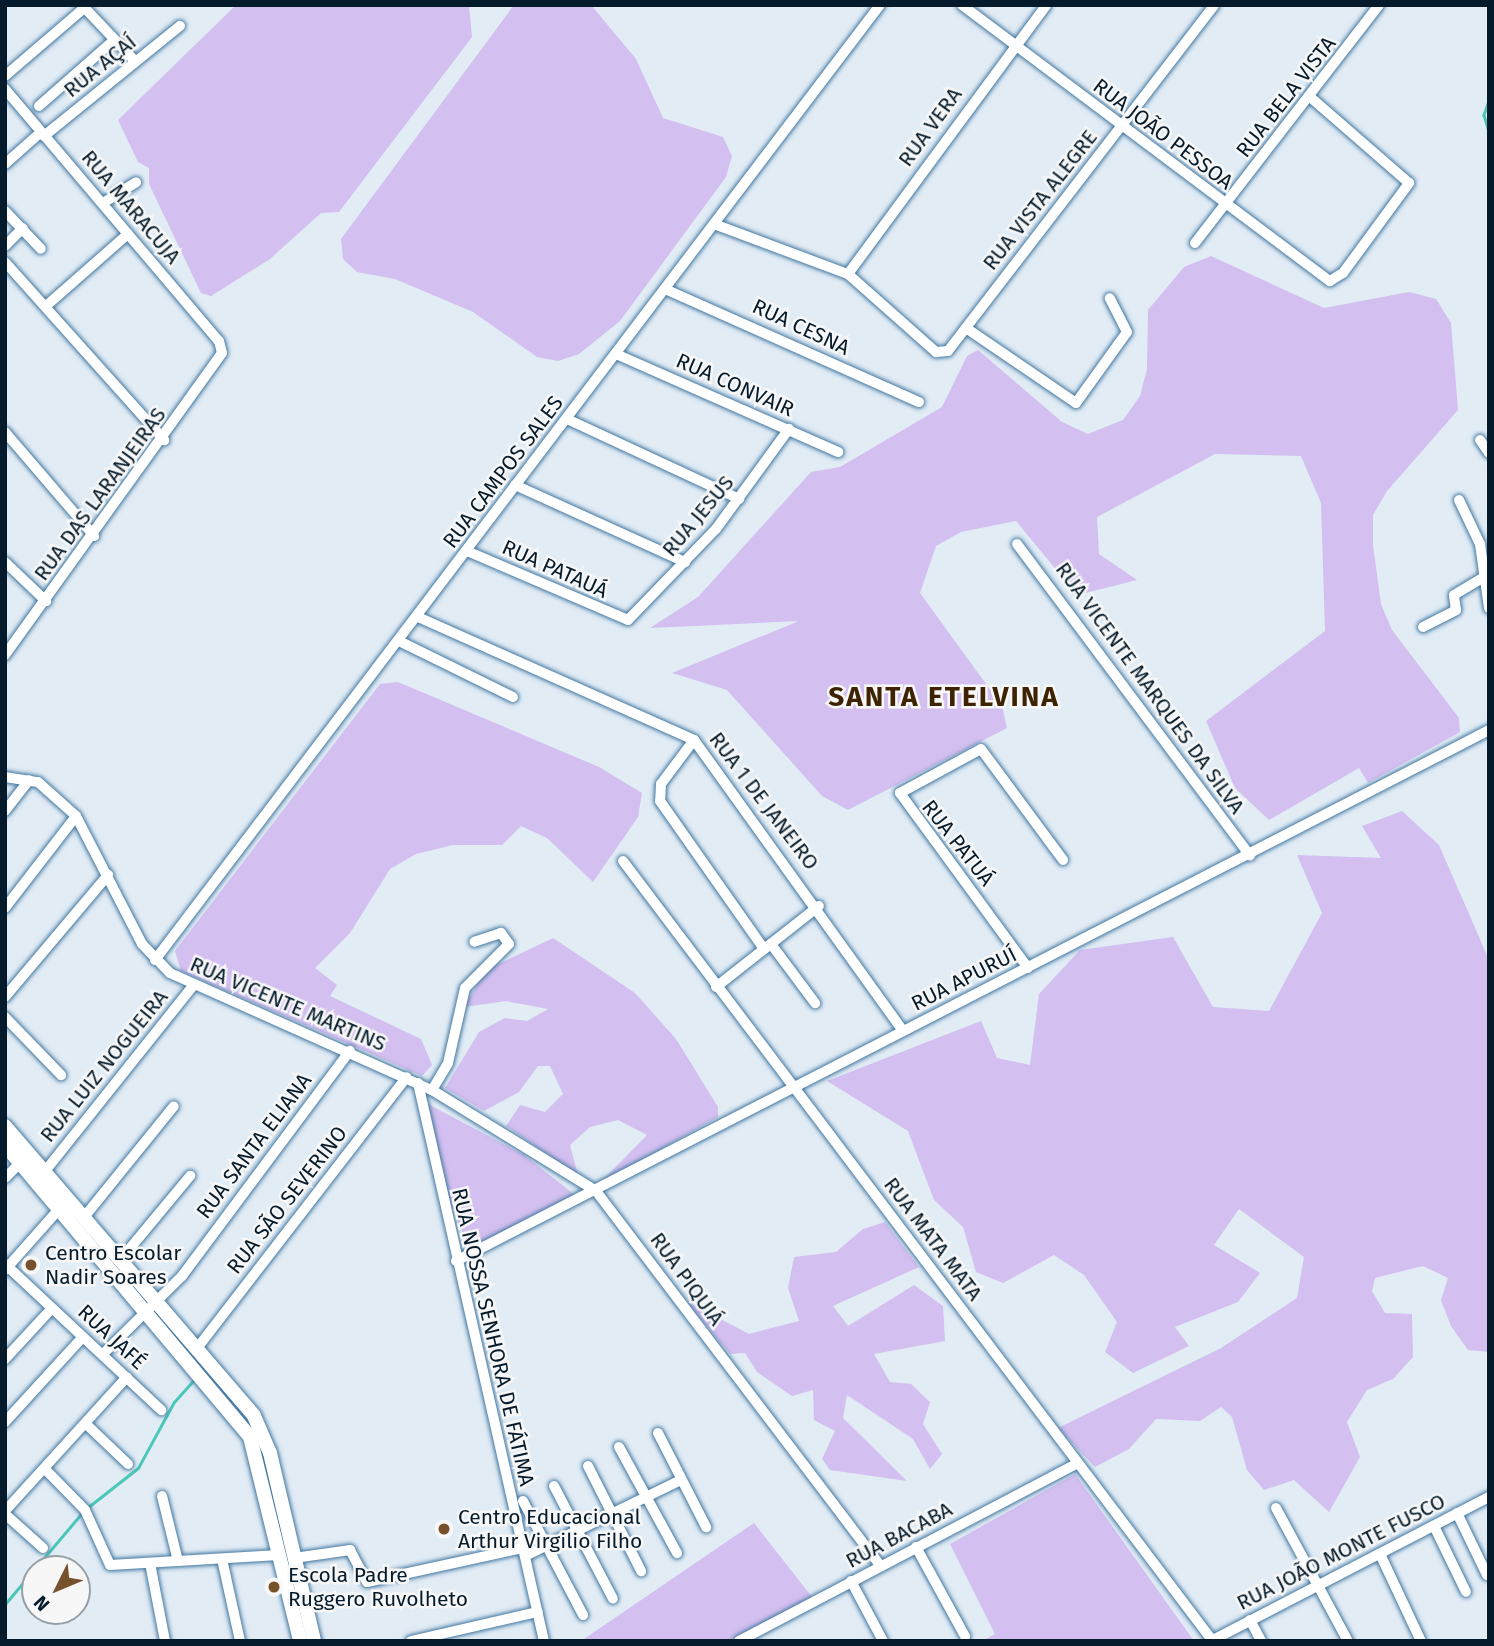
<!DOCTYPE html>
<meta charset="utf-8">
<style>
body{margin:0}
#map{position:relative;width:1494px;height:1646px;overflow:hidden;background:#e1ecf5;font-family:"Fira Sans",sans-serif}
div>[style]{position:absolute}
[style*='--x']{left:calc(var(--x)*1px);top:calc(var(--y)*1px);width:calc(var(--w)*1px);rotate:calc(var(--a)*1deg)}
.green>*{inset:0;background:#d3bff0}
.stream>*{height:2.5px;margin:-1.25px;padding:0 1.25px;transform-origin:1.25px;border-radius:1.25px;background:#4bc7b8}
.roads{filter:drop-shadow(0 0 2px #4277a1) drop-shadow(0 0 2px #4277a1)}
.minor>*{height:10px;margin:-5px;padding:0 5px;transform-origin:5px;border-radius:5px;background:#fff}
.secondary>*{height:14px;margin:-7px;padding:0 7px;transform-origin:7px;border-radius:7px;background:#fff}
.dots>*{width:19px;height:19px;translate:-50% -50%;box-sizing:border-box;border:4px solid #f7f7f7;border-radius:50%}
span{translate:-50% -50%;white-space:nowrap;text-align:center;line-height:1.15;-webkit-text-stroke:5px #f7f7f7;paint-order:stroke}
.street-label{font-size:21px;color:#051b2b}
.poi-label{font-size:21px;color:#051b2b}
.left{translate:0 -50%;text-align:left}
.district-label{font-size:28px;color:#3e2204;font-weight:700;letter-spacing:2px}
.frame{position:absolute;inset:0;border:7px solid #051b2b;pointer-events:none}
.north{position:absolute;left:21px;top:1555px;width:70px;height:70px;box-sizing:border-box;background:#f7f7f7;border:2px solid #969fa5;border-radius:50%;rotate:227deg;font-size:19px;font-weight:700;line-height:28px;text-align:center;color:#051b2b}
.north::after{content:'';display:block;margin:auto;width:24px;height:32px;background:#76512c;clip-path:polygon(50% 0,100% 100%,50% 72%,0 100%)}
</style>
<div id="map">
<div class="green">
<div style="clip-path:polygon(236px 5px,469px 5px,472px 37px,339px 212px,321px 213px,270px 259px,211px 296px,201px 293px,149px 184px,149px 168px,138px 162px,118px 120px)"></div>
<div style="clip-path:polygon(514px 5px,591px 5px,636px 59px,663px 118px,723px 137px,732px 156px,726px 177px,620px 321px,579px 354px,558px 361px,537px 357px,473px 312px,395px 279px,357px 272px,343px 259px,341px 239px)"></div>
<div style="clip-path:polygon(1211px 256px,1324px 308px,1409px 292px,1436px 299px,1451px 323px,1458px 410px,1387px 491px,1373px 515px,1373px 545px,1381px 604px,1392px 630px,1459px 718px,1460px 732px,1368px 783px,1359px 768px,1269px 820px,1235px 788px,1206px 721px,1325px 631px,1321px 503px,1301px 456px,1215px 454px,1097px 517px,1099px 554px,1137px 580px,1077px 595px,1016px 521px,961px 532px,936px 546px,920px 593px,1002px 706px,1007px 728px,848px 810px,822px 796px,727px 690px,672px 673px,799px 621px,650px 628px,698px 597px,811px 472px,840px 467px,942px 407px,967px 356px,978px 350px,1062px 422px,1088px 434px,1123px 420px,1140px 396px,1147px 369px,1148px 310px,1184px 267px)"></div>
<div style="clip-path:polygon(398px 682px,599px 767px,642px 793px,638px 817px,593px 882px,547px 838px,521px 826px,502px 845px,453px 845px,416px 854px,390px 869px,350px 933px,315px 968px,337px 985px,330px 996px,421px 1039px,432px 1065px,422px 1076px,181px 971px,175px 951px,380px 684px)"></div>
<div style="clip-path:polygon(1402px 811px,1439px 845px,1489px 960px,1489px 1352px,1468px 1350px,1451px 1326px,1441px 1300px,1448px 1278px,1423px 1266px,1375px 1278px,1372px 1291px,1385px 1313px,1412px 1314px,1413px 1357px,1393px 1379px,1367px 1390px,1347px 1422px,1360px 1457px,1329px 1512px,1294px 1480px,1264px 1490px,1247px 1470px,1232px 1417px,1221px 1407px,1200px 1421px,1156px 1419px,1129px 1449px,1095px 1467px,1058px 1428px,1221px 1348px,1297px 1298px,1304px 1257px,1239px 1209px,1214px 1245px,1260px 1273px,1238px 1302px,1175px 1327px,1189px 1346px,1133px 1373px,1105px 1352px,1117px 1322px,1084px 1275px,1054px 1255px,1003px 1283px,976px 1272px,963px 1227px,934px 1200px,908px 1131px,827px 1081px,981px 1021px,997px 1058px,1030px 1065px,1039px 994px,1080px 950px,1173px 937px,1213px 1007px,1269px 1011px,1322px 913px,1297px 855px,1381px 858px,1362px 826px)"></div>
<div style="clip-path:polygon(553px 938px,635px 993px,676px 1039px,718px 1107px,718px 1117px,600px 1183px,647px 1135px,618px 1120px,590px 1127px,570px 1145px,578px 1175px,506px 1126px,520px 1105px,545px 1112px,563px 1094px,550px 1066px,538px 1066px,519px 1092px,484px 1111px,445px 1088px,479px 1032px,505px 1018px,527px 1021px,548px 1009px,506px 1001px,464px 1007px,486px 970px)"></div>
<div style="clip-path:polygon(428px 1104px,524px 1155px,575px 1195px,471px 1250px,451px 1206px)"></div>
<div style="clip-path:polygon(885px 1222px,919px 1267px,833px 1306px,848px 1326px,914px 1285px,943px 1306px,945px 1341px,874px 1354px,890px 1382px,911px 1384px,930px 1402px,923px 1424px,942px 1454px,930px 1469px,913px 1439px,847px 1395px,843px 1418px,907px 1481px,830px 1470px,822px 1459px,835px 1431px,814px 1420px,813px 1390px,792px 1396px,757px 1372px,745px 1353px,730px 1354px,686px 1301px,749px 1334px,799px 1321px,788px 1288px,794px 1257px,836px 1252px,863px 1229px)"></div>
<div style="clip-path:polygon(152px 1305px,253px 1426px,276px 1518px,254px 1445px)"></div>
<div style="clip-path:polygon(1075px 1474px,1194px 1641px,982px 1641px,995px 1634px,950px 1544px)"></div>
<div style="clip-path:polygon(754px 1523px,812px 1597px,730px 1641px,581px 1641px)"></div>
</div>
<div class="stream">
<div style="--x:1489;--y:101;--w:15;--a:110"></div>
<div style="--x:1484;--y:115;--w:17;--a:73"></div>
<div style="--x:87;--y:1508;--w:65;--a:-38.1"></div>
<div style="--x:138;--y:1468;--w:75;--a:-61.4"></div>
<div style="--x:174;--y:1402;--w:31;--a:-48"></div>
<div style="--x:5;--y:1604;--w:119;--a:-49.8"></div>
</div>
<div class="roads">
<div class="minor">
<div style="--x:82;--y:5;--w:77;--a:46.6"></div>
<div style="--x:962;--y:5;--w:460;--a:36.9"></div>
<div style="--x:1330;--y:281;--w:15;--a:-32"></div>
<div style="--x:1343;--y:273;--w:112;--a:-53.7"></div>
<div style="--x:1409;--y:183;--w:131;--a:-139"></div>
<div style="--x:5;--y:76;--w:104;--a:-40.7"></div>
<div style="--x:5;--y:89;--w:331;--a:49.7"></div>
<div style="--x:219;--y:341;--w:12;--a:76"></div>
<div style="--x:222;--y:353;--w:372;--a:125.7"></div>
<div style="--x:39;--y:106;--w:100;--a:-41.3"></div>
<div style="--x:44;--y:136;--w:175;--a:-39"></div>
<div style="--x:5;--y:164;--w:48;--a:-41.6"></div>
<div style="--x:103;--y:203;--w:39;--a:-32"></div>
<div style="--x:5;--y:211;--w:52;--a:46.5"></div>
<div style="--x:714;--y:224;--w:143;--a:20.5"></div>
<div style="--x:848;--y:274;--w:118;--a:41.6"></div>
<div style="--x:936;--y:352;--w:12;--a:-5"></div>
<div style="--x:948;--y:351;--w:436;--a:-52.4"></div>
<div style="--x:1195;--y:243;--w:301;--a:-52.3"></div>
<div style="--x:5;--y:246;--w:25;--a:-45"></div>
<div style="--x:5;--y:262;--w:239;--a:48.2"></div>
<div style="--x:848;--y:274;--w:334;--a:-53.6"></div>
<div style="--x:665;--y:289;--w:278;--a:24"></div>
<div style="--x:46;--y:306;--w:109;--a:-41.3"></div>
<div style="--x:966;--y:328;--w:133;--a:34.3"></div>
<div style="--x:1076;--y:403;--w:87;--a:-54.3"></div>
<div style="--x:1127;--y:332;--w:38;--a:-117"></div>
<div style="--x:616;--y:354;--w:243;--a:23.8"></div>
<div style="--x:567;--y:419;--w:190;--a:24.9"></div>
<div style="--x:5;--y:432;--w:137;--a:49.4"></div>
<div style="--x:1480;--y:440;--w:16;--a:55"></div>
<div style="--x:515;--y:485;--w:187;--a:24.4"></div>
<div style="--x:1459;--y:500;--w:49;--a:64.5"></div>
<div style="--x:1480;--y:544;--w:65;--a:82"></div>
<div style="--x:1017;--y:544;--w:389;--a:53.2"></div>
<div style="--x:467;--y:551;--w:175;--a:23.2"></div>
<div style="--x:628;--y:620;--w:127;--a:-46"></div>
<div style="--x:716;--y:529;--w:124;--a:-53.9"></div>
<div style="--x:5;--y:562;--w:57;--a:43.6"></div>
<div style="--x:418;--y:617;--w:302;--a:24"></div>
<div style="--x:694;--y:740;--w:358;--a:54.3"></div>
<div style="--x:1423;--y:627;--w:37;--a:-27"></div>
<div style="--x:1456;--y:610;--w:15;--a:-98"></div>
<div style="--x:1454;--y:595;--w:37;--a:-31"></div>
<div style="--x:399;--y:641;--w:127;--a:26.2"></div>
<div style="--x:694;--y:740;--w:55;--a:126.9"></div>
<div style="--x:661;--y:784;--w:17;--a:93"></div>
<div style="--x:660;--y:801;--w:181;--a:54.9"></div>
<div style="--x:5;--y:777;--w:33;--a:9"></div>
<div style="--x:38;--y:782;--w:51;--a:41.8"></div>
<div style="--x:76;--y:816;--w:144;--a:62.7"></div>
<div style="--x:142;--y:944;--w:40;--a:46"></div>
<div style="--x:170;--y:973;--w:287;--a:24.1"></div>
<div style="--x:432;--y:1090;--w:193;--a:31.6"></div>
<div style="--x:596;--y:1191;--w:471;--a:52.8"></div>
<div style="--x:5;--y:811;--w:39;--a:-52"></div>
<div style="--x:623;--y:861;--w:977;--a:52.91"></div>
<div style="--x:5;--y:908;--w:116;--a:-52.3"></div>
<div style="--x:771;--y:944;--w:74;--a:53.3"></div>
<div style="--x:155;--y:960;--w:1199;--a:-52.8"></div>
<div style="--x:1028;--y:968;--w:217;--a:-126.2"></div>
<div style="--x:900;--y:793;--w:92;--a:-28.5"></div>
<div style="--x:981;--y:749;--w:138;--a:53.5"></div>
<div style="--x:716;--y:987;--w:131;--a:-38.2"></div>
<div style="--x:5;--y:997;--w:160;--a:-49.8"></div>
<div style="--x:5;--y:1017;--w:81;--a:46"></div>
<div style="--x:418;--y:1083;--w:572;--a:77.28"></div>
<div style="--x:432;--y:1090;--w:31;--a:-59"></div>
<div style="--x:448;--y:1063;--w:77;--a:-77.2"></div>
<div style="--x:465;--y:988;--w:62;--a:-45"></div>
<div style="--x:509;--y:944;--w:14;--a:-126"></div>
<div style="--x:501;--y:933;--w:28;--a:162"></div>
<div style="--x:46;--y:1170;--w:234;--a:-51.4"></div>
<div style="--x:5;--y:1178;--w:23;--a:-45"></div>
<div style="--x:85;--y:1216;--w:141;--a:-51"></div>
<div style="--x:122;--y:1258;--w:107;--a:-50.3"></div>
<div style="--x:456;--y:1261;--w:1161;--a:-27.2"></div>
<div style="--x:5;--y:1264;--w:214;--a:43.1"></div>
<div style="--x:5;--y:1270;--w:83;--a:-48.4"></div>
<div style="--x:198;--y:1347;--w:341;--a:-52.3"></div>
<div style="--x:103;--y:1354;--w:111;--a:-44.6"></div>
<div style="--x:182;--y:1276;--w:281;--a:-53.3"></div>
<div style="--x:5;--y:1359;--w:69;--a:-47.3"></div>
<div style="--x:5;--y:1422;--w:115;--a:-47.5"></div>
<div style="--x:86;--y:1424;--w:58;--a:43.6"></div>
<div style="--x:658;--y:1433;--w:106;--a:62.9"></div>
<div style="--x:619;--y:1447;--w:121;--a:61.3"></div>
<div style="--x:588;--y:1466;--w:118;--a:63.2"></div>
<div style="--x:45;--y:1469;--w:57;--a:45.7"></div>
<div style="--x:85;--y:1510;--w:60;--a:65.6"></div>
<div style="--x:110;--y:1565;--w:169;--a:-3.4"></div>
<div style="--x:554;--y:1486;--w:127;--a:62.4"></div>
<div style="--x:162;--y:1496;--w:67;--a:76.2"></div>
<div style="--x:523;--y:1501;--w:129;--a:62.2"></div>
<div style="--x:1276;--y:1508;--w:151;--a:61.6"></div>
<div style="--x:5;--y:1511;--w:181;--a:-47.7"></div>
<div style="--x:1457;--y:1513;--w:69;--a:64.2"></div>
<div style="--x:5;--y:1514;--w:51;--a:41.8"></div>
<div style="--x:1434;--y:1526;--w:73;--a:64.1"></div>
<div style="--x:916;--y:1547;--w:102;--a:61.2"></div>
<div style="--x:1380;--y:1554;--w:96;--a:64.8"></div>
<div style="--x:525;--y:1556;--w:174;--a:-26"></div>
<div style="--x:294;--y:1558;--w:57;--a:-8.1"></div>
<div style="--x:350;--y:1550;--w:36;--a:62"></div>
<div style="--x:367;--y:1582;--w:160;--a:-12.3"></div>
<div style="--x:222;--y:1559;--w:84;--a:77.6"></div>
<div style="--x:150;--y:1563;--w:79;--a:79.1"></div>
<div style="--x:851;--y:1581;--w:68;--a:61.9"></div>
<div style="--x:1250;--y:1620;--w:24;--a:62"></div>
<div style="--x:411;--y:1641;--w:130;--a:-12.9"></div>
<div style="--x:739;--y:1641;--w:381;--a:-27.7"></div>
<div style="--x:1211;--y:1641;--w:313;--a:-27.4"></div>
</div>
<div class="secondary">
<div style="--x:5;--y:1126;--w:382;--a:49.3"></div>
<div style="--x:254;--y:1416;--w:40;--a:66.6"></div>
<div style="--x:270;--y:1453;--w:193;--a:76.8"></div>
<div style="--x:5;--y:1145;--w:381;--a:50"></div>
<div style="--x:250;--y:1437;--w:210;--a:76.2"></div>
</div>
</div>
<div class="dots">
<div style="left:31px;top:1265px;background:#76512c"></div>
<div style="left:444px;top:1529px;background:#76512c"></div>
<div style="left:274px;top:1587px;background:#76512c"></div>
</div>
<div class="street-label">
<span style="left:100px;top:66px;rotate:-39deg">RUA AÇAÍ</span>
<span style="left:1286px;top:97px;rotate:-52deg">RUA BELA VISTA</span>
<span style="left:930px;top:127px;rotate:-54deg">RUA VERA</span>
<span style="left:1163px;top:134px;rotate:37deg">RUA JOÃO PESSOA</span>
<span style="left:1040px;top:200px;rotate:-52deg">RUA VISTA ALEGRE</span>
<span style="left:131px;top:207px;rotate:50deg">RUA MARACUJA</span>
<span style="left:801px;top:327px;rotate:25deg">RUA CESNA</span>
<span style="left:735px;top:385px;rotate:24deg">RUA CONVAIR</span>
<span style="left:503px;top:472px;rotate:-53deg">RUA CAMPOS SALES</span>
<span style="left:100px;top:494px;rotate:-54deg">RUA DAS LARANJEIRAS</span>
<span style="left:698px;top:516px;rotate:-50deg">RUA JESUS</span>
<span style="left:555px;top:569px;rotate:24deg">RUA PATAUÁ</span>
<span style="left:1150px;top:688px;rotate:54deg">RUA VICENTE MARQUES DA SILVA</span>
<span style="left:764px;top:801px;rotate:53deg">RUA 1 DE JANEIRO</span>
<span style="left:958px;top:843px;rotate:52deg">RUA PATUÁ</span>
<span style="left:964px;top:979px;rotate:-27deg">RUA APURUÍ</span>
<span style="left:288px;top:1004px;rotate:23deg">RUA VICENTE MARTINS</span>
<span style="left:104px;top:1066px;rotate:-51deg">RUA LUIZ NOGUEIRA</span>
<span style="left:254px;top:1146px;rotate:-53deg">RUA SANTA ELIANA</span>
<span style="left:287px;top:1200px;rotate:-52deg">RUA SÃO SEVERINO</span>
<span style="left:933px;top:1239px;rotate:53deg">RUA MATA MATA</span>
<span style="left:687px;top:1279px;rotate:54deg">RUA PIQUIÁ</span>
<span style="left:112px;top:1337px;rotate:43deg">RUA JAFÉ</span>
<span style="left:493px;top:1337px;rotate:77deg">RUA NOSSA SENHORA DE FÁTIMA</span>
<span style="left:899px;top:1535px;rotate:-28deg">RUA BACABA</span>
<span style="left:1341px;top:1552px;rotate:-27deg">RUA JOÃO MONTE FUSCO</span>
</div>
<div class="poi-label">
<span class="left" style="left:45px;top:1265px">Centro Escolar<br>Nadir Soares</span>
<span class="left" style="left:458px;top:1529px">Centro Educacional<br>Arthur Virgilio Filho</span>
<span class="left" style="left:288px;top:1587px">Escola Padre<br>Ruggero Ruvolheto</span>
</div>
<div class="district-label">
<span style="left:944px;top:697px">SANTA ETELVINA</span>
</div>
<div class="frame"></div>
<div class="north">N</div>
</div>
